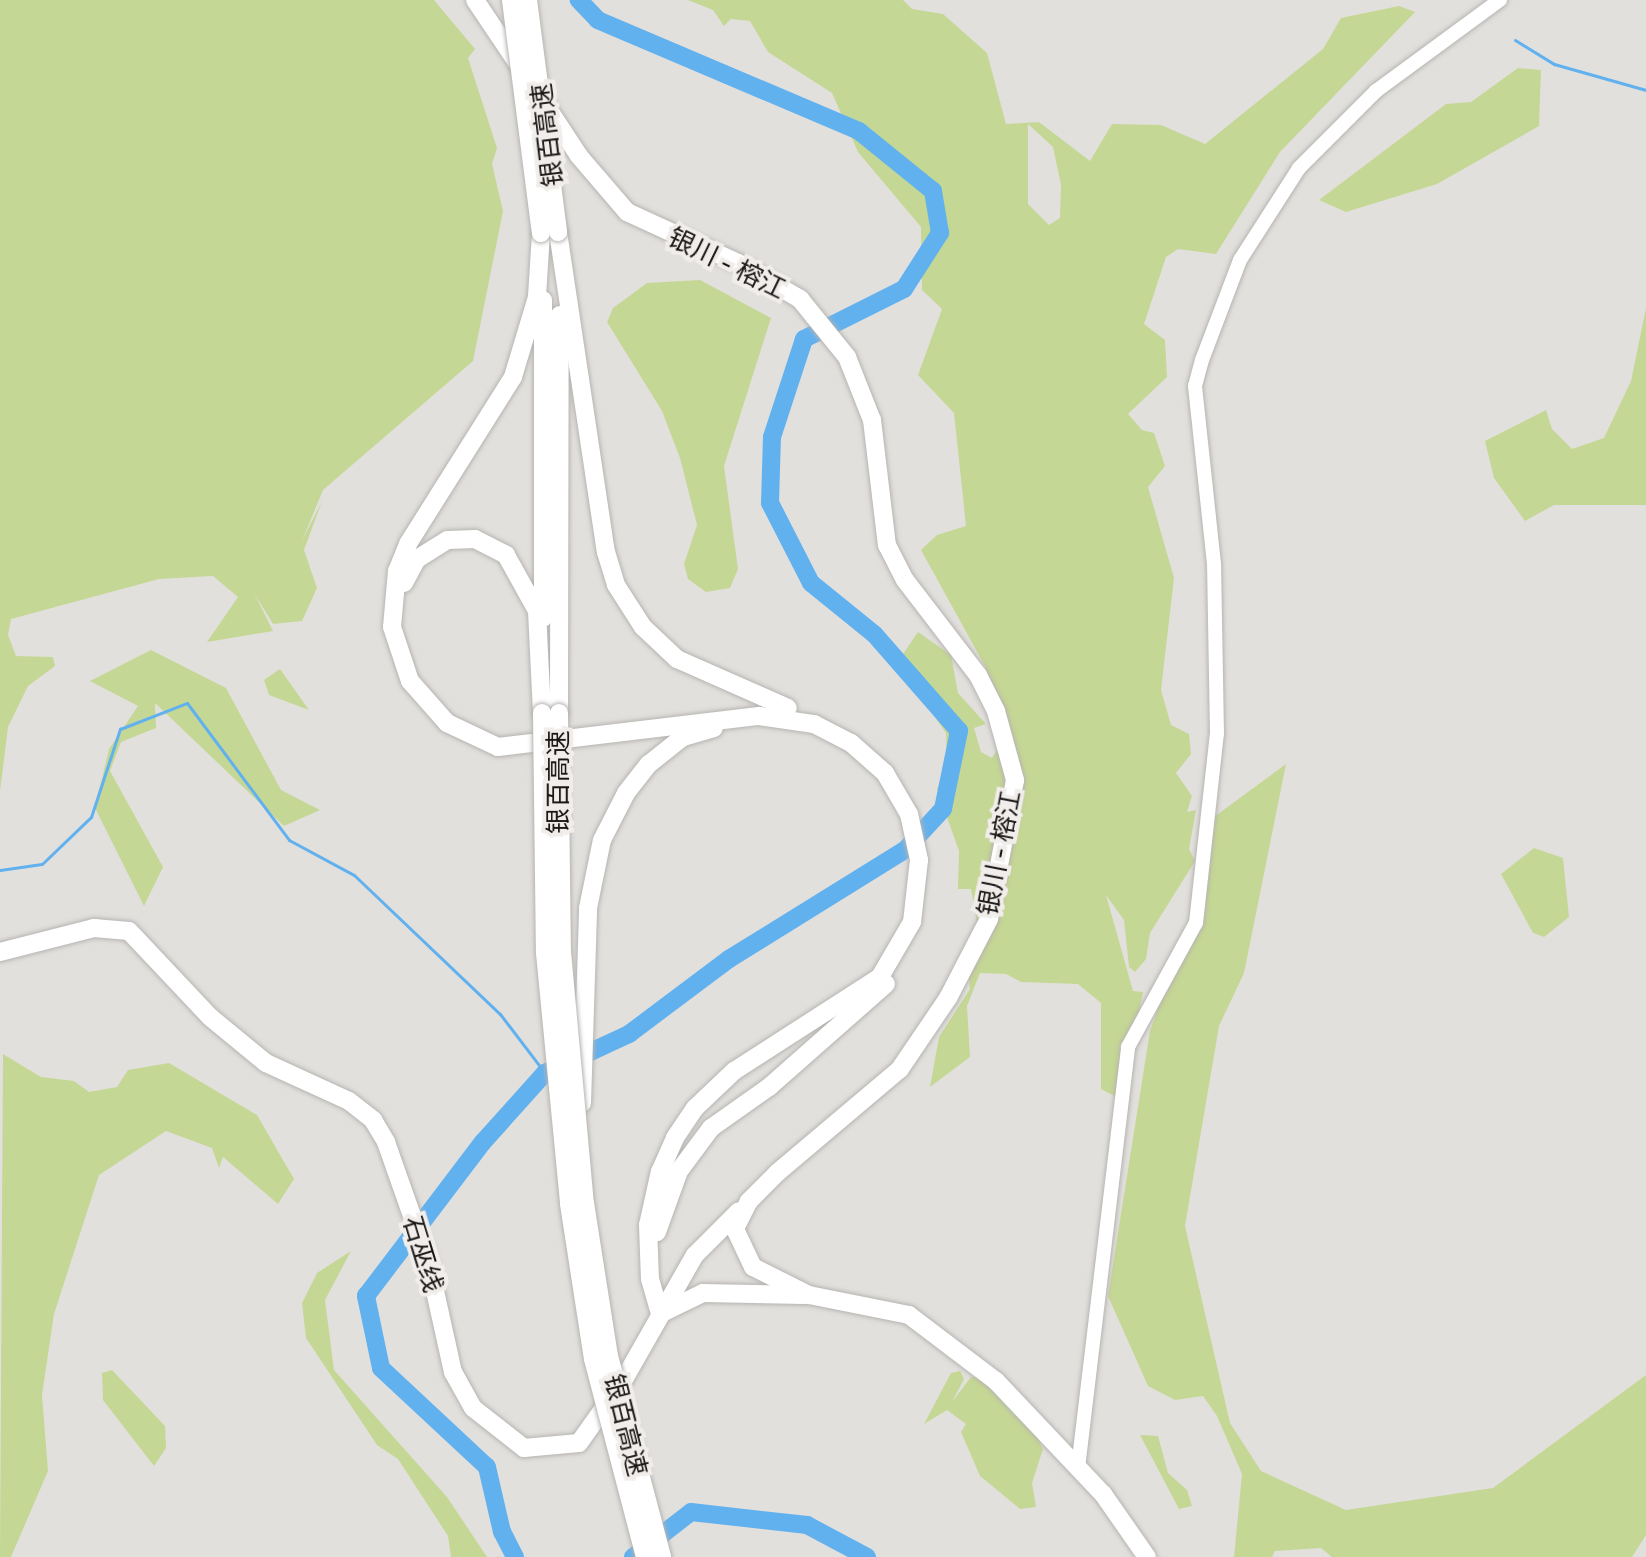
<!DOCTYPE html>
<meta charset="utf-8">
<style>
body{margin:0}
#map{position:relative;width:1646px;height:1557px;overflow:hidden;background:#e2e0dd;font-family:"Golos Text","Noto Sans SC",sans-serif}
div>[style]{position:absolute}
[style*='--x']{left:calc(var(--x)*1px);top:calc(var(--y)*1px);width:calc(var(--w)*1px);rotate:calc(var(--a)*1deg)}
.green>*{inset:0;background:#c5d794}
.stream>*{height:3px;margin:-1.5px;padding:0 1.5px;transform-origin:1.5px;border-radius:1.5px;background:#62b1ef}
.river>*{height:18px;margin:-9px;padding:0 9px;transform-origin:9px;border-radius:9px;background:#62b1ef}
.roads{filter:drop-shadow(0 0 2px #b6b4b1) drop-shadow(0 0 2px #b6b4b1)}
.secondary>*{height:14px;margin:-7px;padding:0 7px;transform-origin:7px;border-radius:7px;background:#fff}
.highway>*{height:18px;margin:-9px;padding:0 9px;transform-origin:9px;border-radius:9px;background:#fff}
.bridges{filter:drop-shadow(0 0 2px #b6b4b1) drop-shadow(0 0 2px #b6b4b1)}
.highway-bridge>*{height:18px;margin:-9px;padding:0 9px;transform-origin:9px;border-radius:9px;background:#fff}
span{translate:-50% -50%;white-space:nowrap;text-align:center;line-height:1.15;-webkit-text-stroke:8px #f0edea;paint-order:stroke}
.street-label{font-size:26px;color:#171615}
</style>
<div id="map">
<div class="green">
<div style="clip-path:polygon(0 0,434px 0,475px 49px,468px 58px,497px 148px,492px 164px,503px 211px,473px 361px,323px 490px,302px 541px,322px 501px,304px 550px,317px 588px,302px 621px,273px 624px,254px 593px,273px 631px,207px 642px,238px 597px,213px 576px,159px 579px,11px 619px,8px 635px,16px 656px,53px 657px,55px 666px,28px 686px,8px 727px,0 791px)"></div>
<div style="clip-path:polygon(evenodd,688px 0,903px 0,912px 9px,943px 14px,987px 53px,1006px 124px,1039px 122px,1090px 161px,1112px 124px,1161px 125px,1205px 144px,1323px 49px,1341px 18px,1399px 6px,1415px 12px,1280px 152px,1216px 254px,1178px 249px,1166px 257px,1144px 324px,1165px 340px,1167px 377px,1128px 414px,1142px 430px,1154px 433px,1165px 466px,1148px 487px,1174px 578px,1161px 690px,1171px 725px,1189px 734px,1191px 754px,1176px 773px,1192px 796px,1187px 812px,1196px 810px,1189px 849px,1195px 861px,1150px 933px,1146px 959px,1135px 972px,1129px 967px,1124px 920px,1106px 895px,1133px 991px,1143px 992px,1122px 1100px,1101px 1089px,1101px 1003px,1078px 984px,1021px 982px,1006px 974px,980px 973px,967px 1006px,970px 1057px,930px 1087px,939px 1037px,970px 989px,968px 969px,981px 947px,971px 889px,958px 889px,959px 851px,937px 789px,947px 769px,946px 733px,907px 677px,907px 662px,899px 660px,918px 632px,951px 655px,958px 693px,986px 724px,974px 728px,981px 752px,992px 758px,1001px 744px,986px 668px,921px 550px,937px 535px,966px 526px,954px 413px,918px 375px,942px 309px,922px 290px,921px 227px,858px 152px,832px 93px,768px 52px,750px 21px,731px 19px,724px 26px,713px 10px,688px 0,1028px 124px,1053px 147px,1061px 185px,1060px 218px,1049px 225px,1028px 204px,1028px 124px)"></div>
<div style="clip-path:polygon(1518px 68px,1541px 70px,1539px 126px,1437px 184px,1346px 212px,1319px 200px,1446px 104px,1471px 102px)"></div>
<div style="clip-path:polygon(700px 280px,771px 318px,724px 466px,738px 569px,730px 588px,706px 592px,688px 579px,684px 564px,697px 525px,680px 458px,662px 411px,607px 322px,613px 308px,647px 283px)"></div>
<div style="clip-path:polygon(1646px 308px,1646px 505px,1554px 505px,1525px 521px,1494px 478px,1485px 441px,1546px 410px,1552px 429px,1572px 449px,1604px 438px,1631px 381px)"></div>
<div style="clip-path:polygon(151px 650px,226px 688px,281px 790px,320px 810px,284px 826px,155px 703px,156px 728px,121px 742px,110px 771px,163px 867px,144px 906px,95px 808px,109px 749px,138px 706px,90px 681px)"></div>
<div style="clip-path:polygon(280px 669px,309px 710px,269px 695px,264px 680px)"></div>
<div style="clip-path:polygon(1286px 764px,1244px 973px,1219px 1026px,1185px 1226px,1230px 1423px,1261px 1471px,1346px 1510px,1493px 1488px,1646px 1375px,1646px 1535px,1632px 1557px,1332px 1557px,1321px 1548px,1275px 1551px,1272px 1557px,1234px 1557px,1242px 1474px,1217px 1416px,1203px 1396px,1175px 1400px,1148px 1386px,1108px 1296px,1150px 1031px,1210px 861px,1210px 820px)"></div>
<div style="clip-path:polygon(1534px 848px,1563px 858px,1569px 917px,1544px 937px,1533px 933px,1501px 874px)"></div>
<div style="clip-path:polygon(3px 1054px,41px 1077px,74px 1081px,89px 1092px,117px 1087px,128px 1070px,169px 1063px,257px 1115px,294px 1179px,278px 1204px,223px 1157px,219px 1168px,212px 1148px,166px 1131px,99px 1175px,54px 1314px,42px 1395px,48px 1471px,11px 1557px,0 1557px)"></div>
<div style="clip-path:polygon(351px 1251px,325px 1300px,334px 1370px,447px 1497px,487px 1557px,451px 1557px,448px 1536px,398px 1459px,377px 1445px,306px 1338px,302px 1303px,317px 1273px)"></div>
<div style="clip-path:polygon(112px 1370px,165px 1426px,166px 1448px,154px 1466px,103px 1400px,102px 1373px)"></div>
<div style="clip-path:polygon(960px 1371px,964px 1379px,952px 1402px,971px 1377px,981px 1377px,1036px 1435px,1043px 1449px,1032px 1483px,1036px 1507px,1020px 1509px,980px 1476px,961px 1432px,966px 1424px,947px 1410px,924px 1424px,951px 1373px)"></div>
<div style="clip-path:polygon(1140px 1435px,1158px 1436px,1168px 1473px,1187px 1490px,1192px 1506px,1179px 1509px)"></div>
</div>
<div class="stream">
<div style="--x:1515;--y:40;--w:46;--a:31.6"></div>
<div style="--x:1554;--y:64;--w:96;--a:15.8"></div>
<div style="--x:0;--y:870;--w:42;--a:-8.1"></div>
<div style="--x:42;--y:864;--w:68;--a:-43.8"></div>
<div style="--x:91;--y:817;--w:93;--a:-71.8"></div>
<div style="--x:120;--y:729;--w:72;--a:-21.2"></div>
<div style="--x:187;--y:703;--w:171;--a:53.3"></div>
<div style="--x:289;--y:840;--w:74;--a:28.3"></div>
<div style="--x:354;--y:875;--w:202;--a:43.6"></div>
<div style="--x:500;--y:1014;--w:74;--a:52.7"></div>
</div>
<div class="river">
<div style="--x:515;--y:1557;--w:28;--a:-117"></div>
<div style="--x:502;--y:1532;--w:67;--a:-103"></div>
<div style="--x:487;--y:1467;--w:145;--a:-137"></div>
<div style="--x:381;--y:1368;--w:74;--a:-101.8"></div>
<div style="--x:366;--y:1296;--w:193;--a:-52.8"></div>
<div style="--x:483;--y:1142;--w:93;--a:-48.1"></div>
<div style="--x:545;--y:1073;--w:93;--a:-24.9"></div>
<div style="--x:629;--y:1034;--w:125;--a:-36.9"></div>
<div style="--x:729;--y:959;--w:207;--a:-31.8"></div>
<div style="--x:905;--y:850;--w:56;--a:-47.2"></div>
<div style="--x:943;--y:809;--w:80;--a:-78.4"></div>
<div style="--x:959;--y:731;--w:129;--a:-131.2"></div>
<div style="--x:874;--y:634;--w:81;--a:-141"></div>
<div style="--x:811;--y:583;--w:90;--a:-117.1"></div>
<div style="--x:770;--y:503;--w:66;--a:-88.3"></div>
<div style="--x:772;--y:437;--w:103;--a:-71.9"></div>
<div style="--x:804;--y:339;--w:112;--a:-26.6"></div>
<div style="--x:904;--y:289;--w:67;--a:-57.3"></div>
<div style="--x:940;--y:233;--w:43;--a:-99.5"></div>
<div style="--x:933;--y:191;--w:95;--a:-141"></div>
<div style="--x:859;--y:131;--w:284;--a:-157"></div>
<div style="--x:598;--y:20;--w:28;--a:-134"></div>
<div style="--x:633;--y:1557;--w:73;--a:-37.8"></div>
<div style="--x:691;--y:1512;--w:117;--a:6.4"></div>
<div style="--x:807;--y:1525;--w:68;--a:28.1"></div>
</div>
<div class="roads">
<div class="secondary">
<div style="--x:1078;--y:1468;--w:424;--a:-83.2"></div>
<div style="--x:1128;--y:1047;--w:141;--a:-61.3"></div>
<div style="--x:1196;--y:923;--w:190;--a:-83.7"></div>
<div style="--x:1217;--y:734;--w:170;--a:-91"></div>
<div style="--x:1214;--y:564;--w:179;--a:-96.1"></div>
<div style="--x:1195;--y:386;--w:27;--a:-75"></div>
<div style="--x:1202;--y:360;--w:107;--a:-69.2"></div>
<div style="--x:1240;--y:260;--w:109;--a:-57.3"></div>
<div style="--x:1299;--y:168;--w:109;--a:-45"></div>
<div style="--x:1376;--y:91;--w:154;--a:-36.3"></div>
</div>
<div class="highway">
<div style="--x:475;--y:0;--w:81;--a:56.1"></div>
<div style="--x:539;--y:95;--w:73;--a:56.7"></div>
<div style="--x:579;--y:156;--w:74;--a:49.4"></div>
<div style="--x:627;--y:212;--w:122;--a:24.7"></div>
<div style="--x:738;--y:263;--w:72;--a:30.1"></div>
<div style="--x:800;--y:299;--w:75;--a:51"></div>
<div style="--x:847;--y:357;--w:68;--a:68.4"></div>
<div style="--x:872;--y:420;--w:126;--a:83.2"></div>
<div style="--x:887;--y:545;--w:39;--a:63"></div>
<div style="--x:905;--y:580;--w:120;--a:52.5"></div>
<div style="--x:978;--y:675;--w:40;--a:63.4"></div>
<div style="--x:996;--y:711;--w:72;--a:74.6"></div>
<div style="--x:1015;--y:780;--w:141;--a:100.6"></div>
<div style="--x:989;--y:919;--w:89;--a:117.4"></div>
<div style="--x:948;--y:998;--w:86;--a:124.1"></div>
<div style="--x:900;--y:1069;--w:161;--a:139.8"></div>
<div style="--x:777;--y:1173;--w:40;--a:135"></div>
<div style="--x:749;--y:1201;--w:31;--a:117"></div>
<div style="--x:735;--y:1229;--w:42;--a:64.7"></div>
<div style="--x:753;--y:1267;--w:63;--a:26.6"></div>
<div style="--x:809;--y:1295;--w:102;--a:11.3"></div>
<div style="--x:909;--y:1315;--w:109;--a:37.2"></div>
<div style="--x:996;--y:1381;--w:156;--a:46.6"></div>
<div style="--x:1103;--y:1494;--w:77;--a:55.1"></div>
<div style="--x:558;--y:232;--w:324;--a:81.5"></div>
<div style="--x:606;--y:552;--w:34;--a:73"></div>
<div style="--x:616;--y:585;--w:50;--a:57.3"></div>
<div style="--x:643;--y:627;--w:47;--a:43.3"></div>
<div style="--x:677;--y:659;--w:121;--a:23.8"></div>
<div style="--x:541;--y:233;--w:64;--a:93.6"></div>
<div style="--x:537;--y:297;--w:84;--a:106.7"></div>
<div style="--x:513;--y:377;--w:197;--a:122.2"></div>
<div style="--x:408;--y:544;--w:29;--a:112"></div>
<div style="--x:397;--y:571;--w:56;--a:95.1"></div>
<div style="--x:392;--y:627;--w:57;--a:71.6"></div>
<div style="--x:410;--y:681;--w:56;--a:48.6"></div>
<div style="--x:447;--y:723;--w:56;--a:25.2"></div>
<div style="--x:498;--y:747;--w:263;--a:-6.8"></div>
<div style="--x:759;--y:716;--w:56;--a:8.3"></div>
<div style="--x:814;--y:724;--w:42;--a:27.2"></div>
<div style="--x:851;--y:743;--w:45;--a:41.4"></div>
<div style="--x:885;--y:773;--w:48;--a:59.7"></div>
<div style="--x:909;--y:814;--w:47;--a:77.7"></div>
<div style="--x:919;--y:860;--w:62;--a:96.4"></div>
<div style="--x:912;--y:922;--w:64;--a:120.2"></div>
<div style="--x:880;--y:977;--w:174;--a:147.2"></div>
<div style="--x:734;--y:1071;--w:54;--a:136.5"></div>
<div style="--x:695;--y:1108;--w:36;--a:124"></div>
<div style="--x:675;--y:1138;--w:36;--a:114"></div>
<div style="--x:660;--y:1171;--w:55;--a:102.5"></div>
<div style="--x:648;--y:1225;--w:54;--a:87.9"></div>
<div style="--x:650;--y:1279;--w:36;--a:74"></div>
<div style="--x:543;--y:300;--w:318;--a:90"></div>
<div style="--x:404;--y:583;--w:27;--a:-62"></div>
<div style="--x:417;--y:559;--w:36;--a:-32"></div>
<div style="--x:448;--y:540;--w:27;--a:-2"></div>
<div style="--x:475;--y:539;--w:35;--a:27"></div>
<div style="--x:506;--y:555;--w:64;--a:61"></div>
<div style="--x:537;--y:611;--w:102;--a:87.2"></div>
<div style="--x:559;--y:713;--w:398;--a:-89.9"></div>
<div style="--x:0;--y:952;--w:97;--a:-14.3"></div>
<div style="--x:94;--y:928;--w:35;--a:5"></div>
<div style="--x:129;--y:931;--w:118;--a:46.7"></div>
<div style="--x:210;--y:1017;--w:72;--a:39.4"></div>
<div style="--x:266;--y:1063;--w:91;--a:24.6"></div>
<div style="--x:349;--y:1101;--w:31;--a:38"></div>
<div style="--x:373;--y:1120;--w:26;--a:59"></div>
<div style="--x:386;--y:1142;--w:129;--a:70.6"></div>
<div style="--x:429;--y:1264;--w:111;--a:77.5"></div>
<div style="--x:453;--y:1372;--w:41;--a:60.9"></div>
<div style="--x:473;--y:1408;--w:65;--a:38.1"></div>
<div style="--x:524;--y:1448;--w:55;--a:-5.2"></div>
<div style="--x:579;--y:1443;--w:76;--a:-54.6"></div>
<div style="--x:623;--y:1381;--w:145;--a:-60.3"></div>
<div style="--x:695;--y:1255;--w:62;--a:-45"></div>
<div style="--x:582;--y:1103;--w:195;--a:-88.2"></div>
<div style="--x:588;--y:908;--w:69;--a:-78.4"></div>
<div style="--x:602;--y:840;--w:53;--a:-62.9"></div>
<div style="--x:626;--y:793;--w:37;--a:-52"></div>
<div style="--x:649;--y:764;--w:43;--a:-38.5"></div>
<div style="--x:683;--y:737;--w:32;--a:-16"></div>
<div style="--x:657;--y:1232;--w:65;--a:-70.2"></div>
<div style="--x:679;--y:1171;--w:54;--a:-53.3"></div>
<div style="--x:711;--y:1128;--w:71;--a:-35.3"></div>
<div style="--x:769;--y:1087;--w:156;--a:-41.4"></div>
<div style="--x:660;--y:1314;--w:48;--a:-26"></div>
<div style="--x:703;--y:1293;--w:101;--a:1.1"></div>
</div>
</div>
<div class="bridges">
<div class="highway-bridge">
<div style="--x:511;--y:0;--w:235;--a:82.7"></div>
<div style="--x:528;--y:0;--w:234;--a:82.6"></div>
<div style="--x:542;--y:713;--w:240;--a:89.3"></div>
<div style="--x:545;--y:953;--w:252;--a:84.5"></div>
<div style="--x:569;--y:1204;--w:157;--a:81.2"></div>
<div style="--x:593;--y:1359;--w:205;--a:75.3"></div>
<div style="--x:559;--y:713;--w:239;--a:89.3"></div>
<div style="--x:562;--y:952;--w:252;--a:84.8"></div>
<div style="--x:585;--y:1203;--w:155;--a:81.1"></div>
<div style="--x:609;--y:1356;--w:208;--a:75.2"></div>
</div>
</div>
<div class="street-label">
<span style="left:547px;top:135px;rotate:-97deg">银百高速</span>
<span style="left:727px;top:263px;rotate:26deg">银川 - 榕江</span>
<span style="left:558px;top:782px;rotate:-90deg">银百高速</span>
<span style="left:999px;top:853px;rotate:-79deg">银川 - 榕江</span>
<span style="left:423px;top:1254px;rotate:73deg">石巫线</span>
<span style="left:626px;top:1425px;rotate:76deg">银百高速</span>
</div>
</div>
